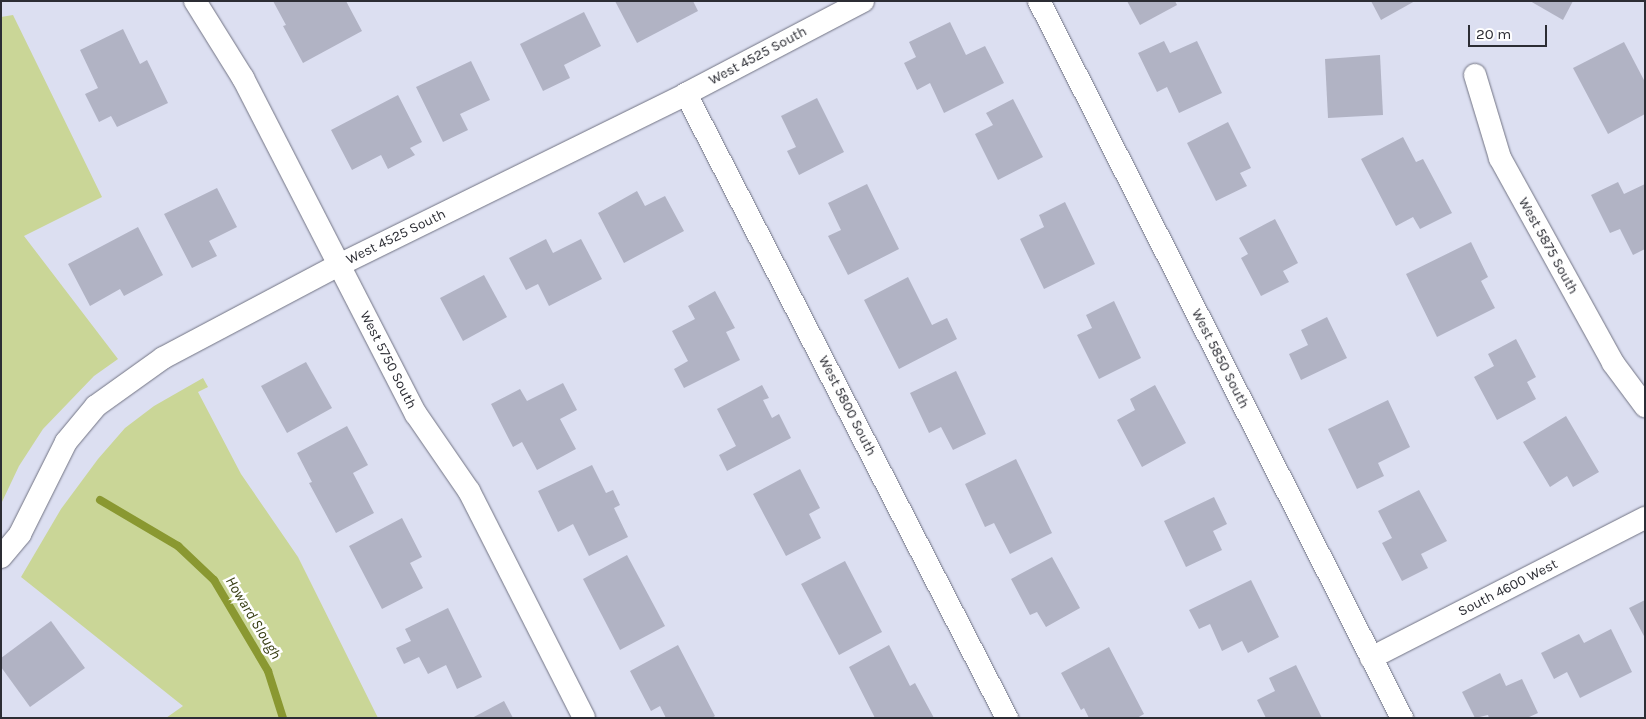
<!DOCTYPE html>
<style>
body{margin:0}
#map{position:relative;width:1646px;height:719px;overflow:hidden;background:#dcdff1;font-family:Karla,sans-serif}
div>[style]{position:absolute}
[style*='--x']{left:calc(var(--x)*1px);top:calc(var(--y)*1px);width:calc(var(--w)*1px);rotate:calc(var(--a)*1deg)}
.green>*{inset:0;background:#cad697}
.stream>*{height:8px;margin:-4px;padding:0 4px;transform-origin:4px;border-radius:4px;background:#8a9831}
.building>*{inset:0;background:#b1b3c4}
.roads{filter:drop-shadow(0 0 1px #717383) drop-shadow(0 0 1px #717383)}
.minor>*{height:22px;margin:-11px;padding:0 11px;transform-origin:11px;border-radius:11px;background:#fff}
span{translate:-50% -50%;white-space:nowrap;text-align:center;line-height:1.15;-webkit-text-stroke:5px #fff;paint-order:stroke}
.street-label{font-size:14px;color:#2c2d34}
.water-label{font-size:15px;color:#363c12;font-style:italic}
.frame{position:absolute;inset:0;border:2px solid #2c2d34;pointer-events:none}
.scale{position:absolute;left:1468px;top:25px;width:79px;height:22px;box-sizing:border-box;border:2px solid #2c2d34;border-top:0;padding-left:6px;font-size:15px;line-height:18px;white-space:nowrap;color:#2c2d34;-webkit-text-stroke:4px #fff;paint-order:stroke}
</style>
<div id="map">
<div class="green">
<div style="clip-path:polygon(13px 15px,102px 197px,24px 236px,118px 359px,94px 376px,43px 429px,19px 466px,1px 504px,1px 17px)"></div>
<div style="clip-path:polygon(203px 378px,208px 387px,198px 392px,241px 474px,298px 557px,378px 718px,166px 718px,183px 706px,21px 577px,61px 509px,98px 459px,125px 428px,154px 406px)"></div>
</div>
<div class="stream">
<div style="--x:100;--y:500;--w:91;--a:30.5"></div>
<div style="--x:178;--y:546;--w:50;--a:43.4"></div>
<div style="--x:214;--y:580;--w:106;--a:59.3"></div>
<div style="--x:268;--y:671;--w:49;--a:72.3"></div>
</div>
<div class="building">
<div style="clip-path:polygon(273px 1px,346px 1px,362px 31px,303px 63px,283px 26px,286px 25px)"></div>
<div style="clip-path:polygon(615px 1px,693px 1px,698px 11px,637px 43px)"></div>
<div style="clip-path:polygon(1127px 1px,1175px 1px,1177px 5px,1140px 25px)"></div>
<div style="clip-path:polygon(1371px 1px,1415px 1px,1381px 20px)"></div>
<div style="clip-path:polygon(1530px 1px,1573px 1px,1563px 20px)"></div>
<div style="clip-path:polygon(584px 12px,601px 46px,564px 65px,570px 78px,543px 91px,520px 44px)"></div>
<div style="clip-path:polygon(950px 22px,966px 55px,985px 46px,1004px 83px,944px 113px,930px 83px,917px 90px,904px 63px,916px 57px,909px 42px)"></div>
<div style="clip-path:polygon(123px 29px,140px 64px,147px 60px,168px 103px,117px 127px,111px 116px,99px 122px,85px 94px,98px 88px,80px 50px)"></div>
<div style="clip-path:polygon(1164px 41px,1170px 53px,1197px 41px,1222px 93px,1179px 113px,1167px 87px,1157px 92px,1138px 53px)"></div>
<div style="clip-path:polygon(1624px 42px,1645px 82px,1645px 114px,1608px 134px,1573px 68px)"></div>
<div style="clip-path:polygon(1380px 55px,1383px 115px,1328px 118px,1325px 59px)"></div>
<div style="clip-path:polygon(471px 61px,490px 100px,460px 114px,468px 130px,443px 142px,416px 87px)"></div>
<div style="clip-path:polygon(398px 95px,422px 142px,410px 148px,415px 155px,388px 169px,381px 155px,352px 170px,331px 130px)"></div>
<div style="clip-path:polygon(817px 98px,844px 152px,799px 175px,787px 151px,796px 147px,781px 116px)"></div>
<div style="clip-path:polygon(1013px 99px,1043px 157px,998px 180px,975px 134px,993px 125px,986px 113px)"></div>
<div style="clip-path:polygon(1228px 122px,1251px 168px,1240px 173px,1247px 186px,1216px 201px,1187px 143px)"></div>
<div style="clip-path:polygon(1403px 137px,1416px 162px,1423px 159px,1452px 213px,1420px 229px,1413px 217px,1396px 226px,1361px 159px)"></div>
<div style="clip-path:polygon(1618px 182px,1624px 194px,1645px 184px,1645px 249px,1633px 255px,1620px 229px,1610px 233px,1591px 195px)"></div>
<div style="clip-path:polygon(867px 184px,899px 249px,848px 275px,828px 236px,841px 230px,828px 203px)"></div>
<div style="clip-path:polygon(217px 188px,237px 227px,209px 241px,217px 256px,192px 268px,164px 214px)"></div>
<div style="clip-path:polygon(637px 191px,645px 206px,665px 196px,684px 231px,624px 263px,598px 213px)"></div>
<div style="clip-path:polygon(1065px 202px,1095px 264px,1044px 289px,1020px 239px,1044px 227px,1039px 215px)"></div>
<div style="clip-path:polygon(1275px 219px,1298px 263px,1283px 271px,1289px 282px,1261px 296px,1241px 258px,1248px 254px,1239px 238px)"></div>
<div style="clip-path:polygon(138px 227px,163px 275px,124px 296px,120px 289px,90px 306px,68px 264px)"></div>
<div style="clip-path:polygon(546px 239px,553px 253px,581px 239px,602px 279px,549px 306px,538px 284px,526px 290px,509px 258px)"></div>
<div style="clip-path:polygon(1471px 242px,1488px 277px,1481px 281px,1495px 308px,1437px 337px,1406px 274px)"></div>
<div style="clip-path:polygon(484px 275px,507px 317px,463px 341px,440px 298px)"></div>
<div style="clip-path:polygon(908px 277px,932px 325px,947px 318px,957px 339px,899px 369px,864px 300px)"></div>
<div style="clip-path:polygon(715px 291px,735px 328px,726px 332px,740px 360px,684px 388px,674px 369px,688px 361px,672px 331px,695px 319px,688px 306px)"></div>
<div style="clip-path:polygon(1114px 301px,1141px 358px,1099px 379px,1077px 335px,1092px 328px,1086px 315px)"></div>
<div style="clip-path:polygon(1327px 317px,1347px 358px,1301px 380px,1289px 354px,1308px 345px,1301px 330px)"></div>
<div style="clip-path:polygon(1516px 339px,1536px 377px,1527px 382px,1536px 399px,1497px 420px,1474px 377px,1494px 366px,1488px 354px)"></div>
<div style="clip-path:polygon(306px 362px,332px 408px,287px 433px,261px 386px)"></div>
<div style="clip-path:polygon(956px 371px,986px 434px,953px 450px,941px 427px,929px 433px,910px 393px)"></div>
<div style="clip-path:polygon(563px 383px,577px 410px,560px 419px,576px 449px,537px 470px,522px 442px,513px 447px,491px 404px,520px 389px,527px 401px)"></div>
<div style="clip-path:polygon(762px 385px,769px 398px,763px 400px,772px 418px,779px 414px,791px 438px,727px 471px,719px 455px,736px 446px,717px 409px)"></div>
<div style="clip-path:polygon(1155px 385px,1186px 443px,1142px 467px,1117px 420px,1135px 410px,1130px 399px)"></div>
<div style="clip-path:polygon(1388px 400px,1410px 447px,1378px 463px,1384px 476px,1357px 489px,1328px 429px)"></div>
<div style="clip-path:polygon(1566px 416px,1599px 472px,1573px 487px,1567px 476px,1550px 487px,1523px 442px)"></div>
<div style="clip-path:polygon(347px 426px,368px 465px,353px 473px,374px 513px,336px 533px,309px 483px,312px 482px,297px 453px)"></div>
<div style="clip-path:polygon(1016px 459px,1052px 533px,1010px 554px,994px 523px,985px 527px,965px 484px)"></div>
<div style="clip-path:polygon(592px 465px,606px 493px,613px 490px,620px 505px,614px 508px,628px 537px,589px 556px,573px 524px,558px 532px,538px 491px)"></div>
<div style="clip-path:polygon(800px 469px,820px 508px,809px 514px,821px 538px,786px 556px,753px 494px)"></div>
<div style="clip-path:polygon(1419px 490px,1447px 541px,1421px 554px,1428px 568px,1402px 581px,1382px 543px,1392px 538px,1378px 511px)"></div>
<div style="clip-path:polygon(1214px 497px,1227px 524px,1213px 531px,1222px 550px,1186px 567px,1164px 521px)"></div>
<div style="clip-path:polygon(402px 518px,422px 557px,410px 563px,423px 588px,382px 609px,349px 546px)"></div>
<div style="clip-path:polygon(627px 555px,665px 626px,620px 650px,583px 579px)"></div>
<div style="clip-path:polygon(1052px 557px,1080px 608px,1046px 627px,1037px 612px,1030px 615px,1011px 579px)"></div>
<div style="clip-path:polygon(845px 561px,882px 632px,839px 655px,801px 584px)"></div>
<div style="clip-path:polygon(1251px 580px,1279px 637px,1248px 653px,1242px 641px,1222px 651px,1210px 624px,1199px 629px,1189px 610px)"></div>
<div style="clip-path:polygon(1645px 600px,1645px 638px,1629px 608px)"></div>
<div style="clip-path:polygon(448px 608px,482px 677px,457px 689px,446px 665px,428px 674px,419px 657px,404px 664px,396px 648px,411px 641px,405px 629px)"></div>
<div style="clip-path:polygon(51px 621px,85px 668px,30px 707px,1px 667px,1px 658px)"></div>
<div style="clip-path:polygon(1611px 629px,1632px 672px,1580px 698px,1567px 672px,1554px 679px,1541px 653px,1579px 634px,1584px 643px)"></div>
<div style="clip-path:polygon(678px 645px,715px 716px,712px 718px,666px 718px,660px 706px,651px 711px,630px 671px)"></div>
<div style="clip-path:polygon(889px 645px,910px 686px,915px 683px,934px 718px,875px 718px,849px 667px)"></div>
<div style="clip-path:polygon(1109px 647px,1144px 714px,1137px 718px,1089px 718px,1084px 708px,1081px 710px,1061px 673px)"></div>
<div style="clip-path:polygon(1296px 665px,1322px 718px,1266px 718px,1257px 700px,1275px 691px,1269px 678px)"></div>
<div style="clip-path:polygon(1500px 673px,1506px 686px,1522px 679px,1538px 713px,1527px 718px,1489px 718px,1488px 715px,1475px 718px,1462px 692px)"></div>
<div style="clip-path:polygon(504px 701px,513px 718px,472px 718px)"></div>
</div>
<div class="roads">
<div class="minor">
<div style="--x:195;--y:1;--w:91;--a:58.1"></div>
<div style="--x:243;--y:78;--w:378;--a:62.8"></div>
<div style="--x:416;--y:414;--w:93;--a:55.5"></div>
<div style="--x:469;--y:491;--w:254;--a:63.1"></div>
<div style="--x:1039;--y:1;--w:804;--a:63.15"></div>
<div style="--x:1475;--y:75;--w:87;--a:73.2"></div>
<div style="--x:1500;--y:158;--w:234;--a:61.1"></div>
<div style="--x:1613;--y:363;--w:54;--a:53.3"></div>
<div style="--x:686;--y:94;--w:702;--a:62.78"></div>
<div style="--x:1;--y:557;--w:30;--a:-50"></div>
<div style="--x:20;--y:534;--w:103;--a:-63.4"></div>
<div style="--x:66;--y:442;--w:47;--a:-50.2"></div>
<div style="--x:96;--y:406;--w:82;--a:-35.6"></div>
<div style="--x:163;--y:358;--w:199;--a:-27.9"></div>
<div style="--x:339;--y:265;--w:387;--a:-26.2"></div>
<div style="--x:686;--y:94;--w:200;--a:-27.7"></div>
<div style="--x:1371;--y:658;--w:308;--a:-27.1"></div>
</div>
</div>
<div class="street-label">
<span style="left:758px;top:56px;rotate:-28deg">West 4525 South</span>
<span style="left:396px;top:237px;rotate:-26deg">West 4525 South</span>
<span style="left:1548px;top:246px;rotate:61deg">West 5875 South</span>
<span style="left:1220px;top:359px;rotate:63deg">West 5850 South</span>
<span style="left:388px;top:360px;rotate:63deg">West 5750 South</span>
<span style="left:847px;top:406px;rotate:63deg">West 5800 South</span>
<span style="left:1508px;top:588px;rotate:-27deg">South 4600 West</span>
</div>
<div class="water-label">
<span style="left:253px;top:618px;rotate:59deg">Howard Slough</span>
</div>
<div class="frame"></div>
<div class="scale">20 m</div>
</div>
